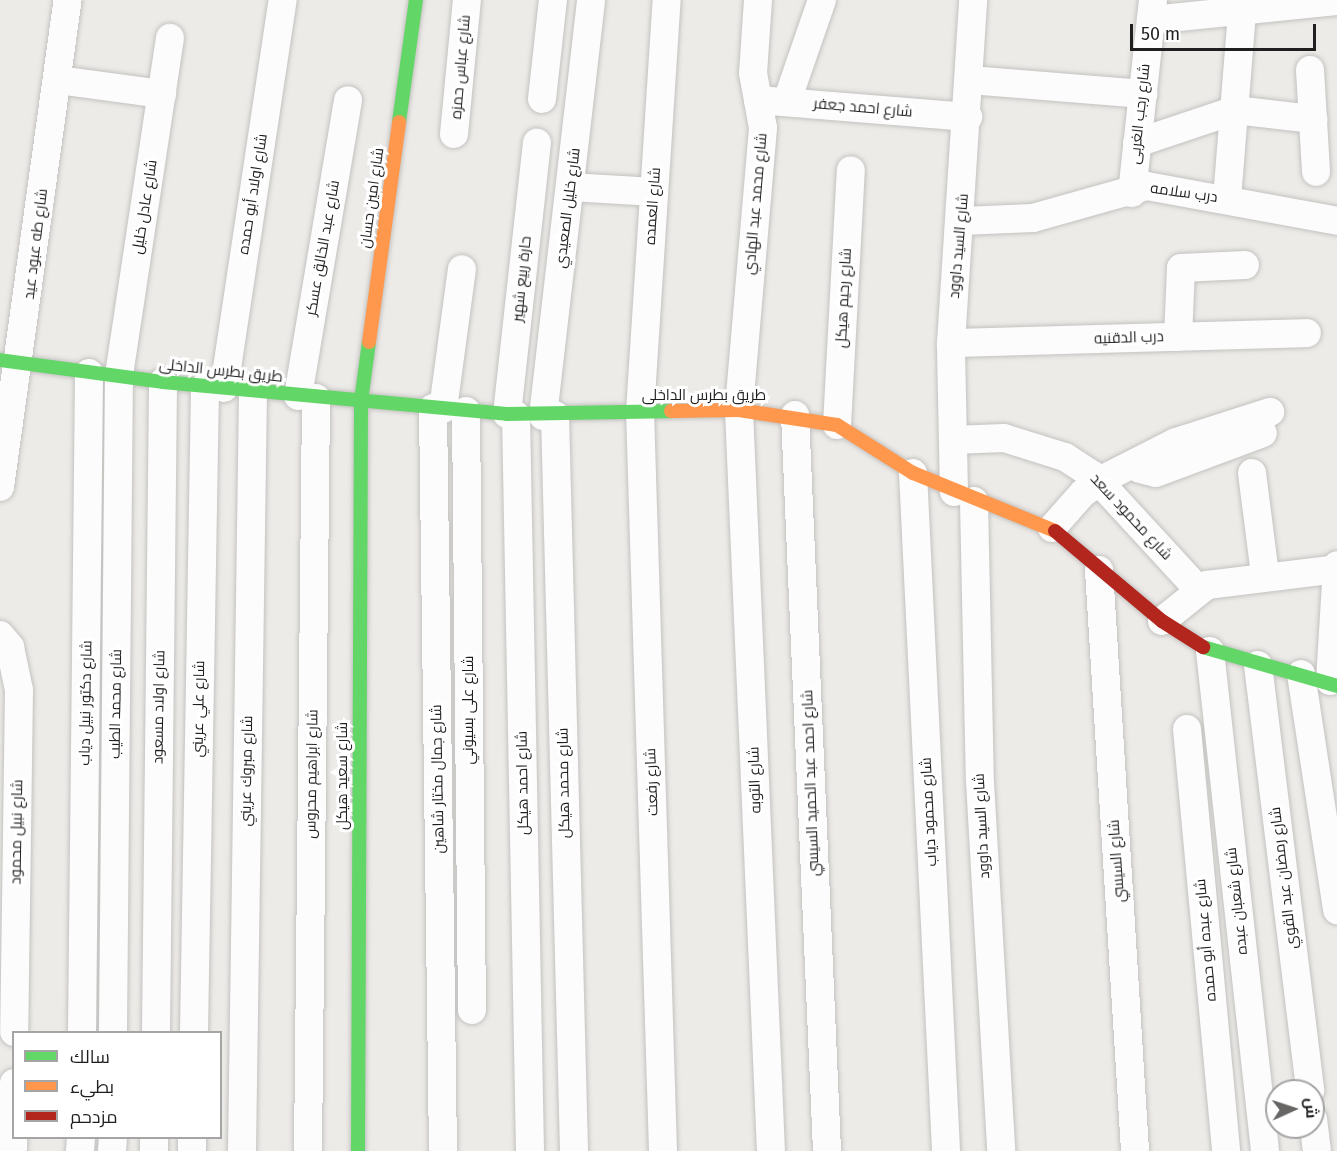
<!DOCTYPE html>
<meta charset="utf-8">
<style>
body{margin:0}
#map{position:relative;width:1337px;height:1151px;overflow:hidden;background:#edebe8;font-family:"Fira Sans",Cairo,sans-serif}
div>[style]{position:absolute}
[style*='--x']{left:calc(var(--x)*1px);top:calc(var(--y)*1px);width:calc(var(--w)*1px);rotate:calc(var(--a)*1deg)}
.roads{filter:drop-shadow(0 0 2px #c3c2c0) drop-shadow(0 0 2px #c3c2c0)}
.street>*{height:28px;margin:-14px;padding:0 14px;transform-origin:14px;border-radius:14px;background:#fcfcfc}
.fast>*{height:14px;margin:-7px;padding:0 7px;transform-origin:7px;border-radius:7px;background:#63d668}
.slow>*{height:14px;margin:-7px;padding:0 7px;transform-origin:7px;border-radius:7px;background:#ff974d}
.jam>*{height:14px;margin:-7px;padding:0 7px;transform-origin:7px;border-radius:7px;background:#b3261e}
span{translate:-50% -50%;white-space:nowrap;text-align:center;line-height:1.15;-webkit-text-stroke:6px #fff;paint-order:stroke}
.street-label{font-size:15px;color:#1f1f1f}
.legend{position:absolute;left:12px;top:1031px;width:210px;height:108px;box-sizing:border-box;background:#fff;border:2px solid #a5a5a5;margin:0;padding:8px 10px;list-style:none;font-size:18px;color:#1f1f1f}
.legend li{display:flex;align-items:center;gap:12px;height:30px}
.legend b{width:30px;border:2px solid #a5a5a5}
.north{position:absolute;left:1265px;top:1079px;width:60px;height:60px;box-sizing:border-box;background:#fff;border:2px solid #a5a5a5;border-radius:50%;rotate:87deg;font-size:16px;font-weight:700;line-height:24px;text-align:center;color:#1f1f1f}
.north::after{content:'';display:block;margin:auto;width:21px;height:27px;background:#676665;clip-path:polygon(50% 0,100% 100%,50% 72%,0 100%)}
.scale{position:absolute;left:1130px;top:24px;width:186px;height:27px;box-sizing:border-box;border:3px solid #1f1f1f;border-top:0;padding-left:8px;font-size:18px;line-height:21px;white-space:nowrap;color:#1f1f1f;-webkit-text-stroke:4px #fff;paint-order:stroke}
</style>
<div id="map">
<div class="roads">
<div class="street">
<div style="--x:758;--y:0;--w:73;--a:93.9"></div>
<div style="--x:753;--y:73;--w:56;--a:79.7"></div>
<div style="--x:763;--y:128;--w:283;--a:94.9"></div>
<div style="--x:739;--y:410;--w:742;--a:87.53"></div>
<div style="--x:1151;--y:20;--w:187;--a:-5.8"></div>
<div style="--x:1310;--y:70;--w:102;--a:86.6"></div>
<div style="--x:58;--y:80;--w:105;--a:7.7"></div>
<div style="--x:970;--y:80;--w:174;--a:4.6"></div>
<div style="--x:542;--y:99;--w:100;--a:-83.7"></div>
<div style="--x:758;--y:100;--w:211;--a:4.6"></div>
<div style="--x:787;--y:101;--w:107;--a:-70.9"></div>
<div style="--x:454;--y:134;--w:135;--a:-84.5"></div>
<div style="--x:1137;--y:143;--w:103;--a:-18.6"></div>
<div style="--x:1235;--y:110;--w:79;--a:6.6"></div>
<div style="--x:571;--y:187;--w:83;--a:3.4"></div>
<div style="--x:1132;--y:193;--w:194;--a:-83.8"></div>
<div style="--x:1227;--y:199;--w:189;--a:-85.4"></div>
<div style="--x:962;--y:221;--w:71;--a:-2.4"></div>
<div style="--x:1033;--y:218;--w:118;--a:-15.7"></div>
<div style="--x:1147;--y:186;--w:193;--a:10.4"></div>
<div style="--x:1178;--y:337;--w:69;--a:-87.5"></div>
<div style="--x:1181;--y:268;--w:64;--a:-2.7"></div>
<div style="--x:951;--y:343;--w:356;--a:-1.6"></div>
<div style="--x:224;--y:388;--w:392;--a:-81.4"></div>
<div style="--x:298;--y:396;--w:300;--a:-80.4"></div>
<div style="--x:433;--y:408;--w:743;--a:89.23"></div>
<div style="--x:443;--y:409;--w:141;--a:-82.3"></div>
<div style="--x:466;--y:411;--w:599;--a:89.43"></div>
<div style="--x:507;--y:414;--w:273;--a:-83.7"></div>
<div style="--x:516;--y:415;--w:736;--a:88.91"></div>
<div style="--x:555;--y:415;--w:736;--a:88.52"></div>
<div style="--x:795;--y:415;--w:737;--a:87.51"></div>
<div style="--x:543;--y:416;--w:419;--a:-83.4"></div>
<div style="--x:837;--y:425;--w:255;--a:-86.9"></div>
<div style="--x:953;--y:440;--w:51;--a:-2.2"></div>
<div style="--x:1004;--y:438;--w:64;--a:17.3"></div>
<div style="--x:1065;--y:457;--w:33;--a:33"></div>
<div style="--x:1093;--y:475;--w:155;--a:47.4"></div>
<div style="--x:1140;--y:469;--w:16;--a:14"></div>
<div style="--x:1156;--y:473;--w:114;--a:-20.5"></div>
<div style="--x:913;--y:473;--w:679;--a:87.21"></div>
<div style="--x:1252;--y:473;--w:103;--a:82.7"></div>
<div style="--x:0;--y:487;--w:492;--a:-82.1"></div>
<div style="--x:954;--y:492;--w:149;--a:-91.2"></div>
<div style="--x:951;--y:343;--w:344;--a:-86.3"></div>
<div style="--x:974;--y:501;--w:281;--a:88.8"></div>
<div style="--x:980;--y:782;--w:370;--a:86.7"></div>
<div style="--x:1052;--y:528;--w:47;--a:-48.5"></div>
<div style="--x:1083;--y:493;--w:27;--a:-34"></div>
<div style="--x:1105;--y:478;--w:80;--a:-26.9"></div>
<div style="--x:1176;--y:442;--w:99;--a:-17.7"></div>
<div style="--x:1099;--y:570;--w:582;--a:86.45"></div>
<div style="--x:1162;--y:621;--w:58;--a:-38.7"></div>
<div style="--x:1207;--y:585;--w:131;--a:-7"></div>
<div style="--x:0;--y:635;--w:16;--a:50"></div>
<div style="--x:10;--y:647;--w:44;--a:78.2"></div>
<div style="--x:19;--y:690;--w:342;--a:90.8"></div>
<div style="--x:1210;--y:651;--w:503;--a:83.72"></div>
<div style="--x:1258;--y:665;--w:429;--a:83"></div>
<div style="--x:1301;--y:674;--w:239;--a:81.3"></div>
<div style="--x:1330;--y:681;--w:116;--a:-86.5"></div>
<div style="--x:1187;--y:729;--w:424;--a:84.7"></div>
<div style="--x:82;--y:1032;--w:659;--a:-89.39"></div>
<div style="--x:113;--y:1032;--w:657;--a:-89.48"></div>
<div style="--x:119;--y:375;--w:341;--a:-81.4"></div>
<div style="--x:156;--y:1032;--w:650;--a:-89.38"></div>
<div style="--x:194;--y:1032;--w:646;--a:-89.02"></div>
<div style="--x:1313;--y:1119;--w:32;--a:83"></div>
<div style="--x:13;--y:1151;--w:68;--a:-89.2"></div>
<div style="--x:80;--y:1151;--w:13;--a:-86"></div>
<div style="--x:112;--y:1151;--w:13;--a:-86"></div>
<div style="--x:154;--y:1151;--w:13;--a:-90"></div>
<div style="--x:192;--y:1151;--w:13;--a:-90"></div>
<div style="--x:242;--y:1151;--w:761;--a:-89.17"></div>
<div style="--x:308;--y:1151;--w:753;--a:-89.39"></div>
<div style="--x:663;--y:1151;--w:739;--a:-91.78"></div>
<div style="--x:640;--y:412;--w:413;--a:-86.3"></div>
</div>
<div class="fast">
<div style="--x:399;--y:122;--w:123;--a:-82.1"></div>
<div style="--x:0;--y:360;--w:164;--a:7.7"></div>
<div style="--x:163;--y:382;--w:345;--a:5.3"></div>
<div style="--x:507;--y:414;--w:164;--a:-1"></div>
<div style="--x:1203;--y:647;--w:140;--a:16.2"></div>
<div style="--x:358;--y:1151;--w:750;--a:-89.77"></div>
<div style="--x:361;--y:401;--w:60;--a:-82.3"></div>
</div>
<div class="slow">
<div style="--x:369;--y:342;--w:222;--a:-82.2"></div>
<div style="--x:671;--y:411;--w:68;--a:-0.8"></div>
<div style="--x:739;--y:410;--w:99;--a:8.7"></div>
<div style="--x:837;--y:425;--w:90;--a:32.3"></div>
<div style="--x:913;--y:473;--w:153;--a:22.2"></div>
</div>
<div class="jam">
<div style="--x:1055;--y:531;--w:140;--a:40.1"></div>
<div style="--x:1162;--y:621;--w:49;--a:32.4"></div>
</div>
</div>
<div class="street-label">
<span style="left:461px;top:67px;rotate:-85deg">شارع عباس حمزه</span>
<span style="left:863px;top:108px;rotate:5deg">شارع احمد جعفر</span>
<span style="left:1140px;top:114px;rotate:-84deg">شارع رجب الغربى</span>
<span style="left:1184px;top:193px;rotate:8deg">درب سلامه</span>
<span style="left:253px;top:194px;rotate:-81deg">شارع اولاد أبو حمده</span>
<span style="left:372px;top:198px;rotate:-82deg">شارع امين حسان</span>
<span style="left:756px;top:204px;rotate:-85deg">شارع محمد عبد الهادي</span>
<span style="left:653px;top:206px;rotate:-86deg">شارع العمده</span>
<span style="left:145px;top:207px;rotate:-81deg">شارع عادل خليل</span>
<span style="left:568px;top:208px;rotate:-83deg">شارع خليل الصعيدي</span>
<span style="left:36px;top:244px;rotate:-83deg">شارع طه عبود عيد</span>
<span style="left:959px;top:246px;rotate:-85deg">شارع السيد داوود</span>
<span style="left:323px;top:248px;rotate:-80deg">شارع عبد الخالق عسكر</span>
<span style="left:522px;top:279px;rotate:-84deg">حارة ربيع شهير</span>
<span style="left:844px;top:298px;rotate:-87deg">شارع رحيم هيكل</span>
<span style="left:1129px;top:338px;rotate:-2deg">درب الدقنيه</span>
<span style="left:221px;top:371px;rotate:6deg">طريق بطرس الداخلى</span>
<span style="left:704px;top:396px">طريق بطرس الداخلى</span>
<span style="left:1131px;top:517px;rotate:47deg">شارع محمود سعد</span>
<span style="left:86px;top:703px;rotate:-89deg">شارع دكتور نبيل دياب</span>
<span style="left:116px;top:704px;rotate:-89deg">شارع محمد الطيب</span>
<span style="left:159px;top:707px;rotate:-89deg">شارع اولاد مسعود</span>
<span style="left:199px;top:709px;rotate:-89deg">شارع علي عريني</span>
<span style="left:469px;top:710px;rotate:-90deg">شارع على بسيوني</span>
<span style="left:247px;top:771px;rotate:-89deg">شارع مبروك عريني</span>
<span style="left:312px;top:774px;rotate:-89deg">شارع ابراهيم محروس</span>
<span style="left:343px;top:776px;rotate:-90deg">شارع سعيد هيكل</span>
<span style="left:438px;top:779px;rotate:-91deg">شارع جمال مختار شاهين</span>
<span style="left:755px;top:780px;rotate:-92deg">شارع التوبه</span>
<span style="left:652px;top:782px;rotate:-92deg">شارع رفعت</span>
<span style="left:523px;top:783px;rotate:-91deg">شارع احمد هيكل</span>
<span style="left:564px;top:783px;rotate:-91deg">شارع محمد هيكل</span>
<span style="left:811px;top:783px;rotate:-92deg">شارع احمد عبد الحميد السيسي</span>
<span style="left:929px;top:812px;rotate:-93deg">شارع محمود دياب</span>
<span style="left:982px;top:826px;rotate:-93deg">شارع السيد داوود</span>
<span style="left:17px;top:832px;rotate:-89deg">شارع نبيل محمود</span>
<span style="left:1117px;top:861px;rotate:-94deg">شارع السيسي</span>
<span style="left:1284px;top:878px;rotate:-97deg">شارع رمضان عبد القوي</span>
<span style="left:1237px;top:901px;rotate:-96deg">شارع شعبان عبده</span>
<span style="left:1206px;top:940px;rotate:-95deg">شارع عبده أبو حمده</span>
</div>
<ul class="legend">
<li><b style="height:8px;background:#63d668"></b>سالك</li>
<li><b style="height:8px;background:#ff974d"></b>بطيء</li>
<li><b style="height:8px;background:#b3261e"></b>مزدحم</li>
</ul>
<div class="north">ش</div>
<div class="scale">50 m</div>
</div>
